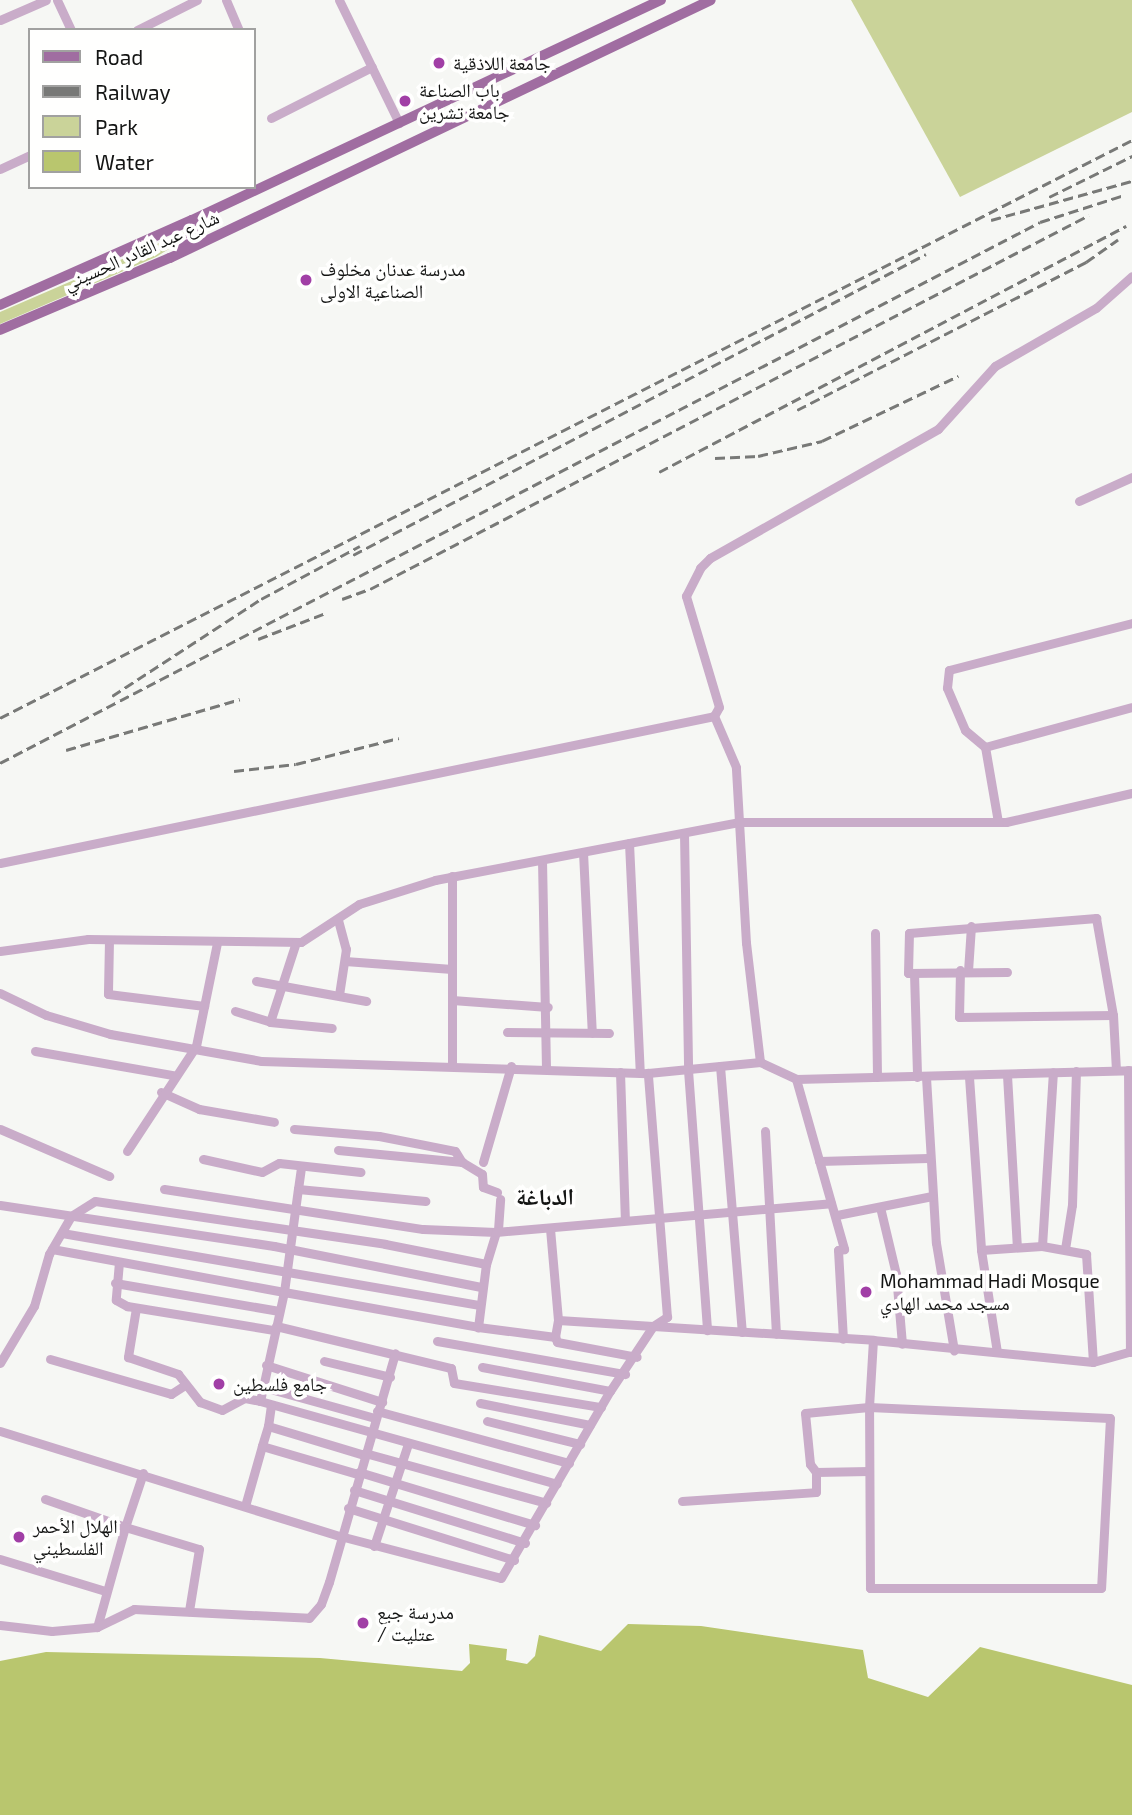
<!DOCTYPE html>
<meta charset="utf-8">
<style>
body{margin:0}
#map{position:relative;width:1132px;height:1815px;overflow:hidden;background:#f6f7f4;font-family:"Exo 2","Noto Naskh Arabic",sans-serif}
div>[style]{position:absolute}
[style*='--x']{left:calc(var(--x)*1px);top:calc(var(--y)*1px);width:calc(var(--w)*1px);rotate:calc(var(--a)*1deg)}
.green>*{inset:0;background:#cad399}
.water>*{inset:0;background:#b9c66e}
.minor>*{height:9px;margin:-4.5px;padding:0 4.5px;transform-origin:4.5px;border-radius:4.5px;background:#c9acc9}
.major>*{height:10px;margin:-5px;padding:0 5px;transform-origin:5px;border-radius:5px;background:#a06da1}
.rail>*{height:2.5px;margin-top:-1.25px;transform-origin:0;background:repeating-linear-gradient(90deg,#787977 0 10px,transparent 0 15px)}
.dots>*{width:19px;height:19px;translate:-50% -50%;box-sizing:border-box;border:4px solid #fffffe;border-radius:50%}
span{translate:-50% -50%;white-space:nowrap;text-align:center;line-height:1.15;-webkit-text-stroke:7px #fffffe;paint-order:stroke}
.poi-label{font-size:19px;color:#141514}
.left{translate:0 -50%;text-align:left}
.street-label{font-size:19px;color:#141514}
.quarter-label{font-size:23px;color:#141514;font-weight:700}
.legend{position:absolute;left:28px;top:28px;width:228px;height:161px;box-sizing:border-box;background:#fffffe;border:2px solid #a1a1a0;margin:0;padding:9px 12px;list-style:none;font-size:21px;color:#141514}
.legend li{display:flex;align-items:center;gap:14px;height:35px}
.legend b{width:35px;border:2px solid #a1a1a0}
</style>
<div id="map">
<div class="green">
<div style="clip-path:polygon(851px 0,1132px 0,1132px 112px,960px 197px)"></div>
<div style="clip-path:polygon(185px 232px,188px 237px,156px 257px,0 324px,0 312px)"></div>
</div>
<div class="water">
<div style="clip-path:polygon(628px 1624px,701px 1626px,863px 1650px,868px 1678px,928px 1697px,980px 1647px,1132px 1685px,1132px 1815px,0 1815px,0 1661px,46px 1652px,320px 1658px,462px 1671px,470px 1663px,469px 1644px,507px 1649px,506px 1660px,527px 1664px,535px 1656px,539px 1635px,601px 1651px)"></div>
</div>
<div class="minor">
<div style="--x:57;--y:0;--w:33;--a:65"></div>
<div style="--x:226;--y:0;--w:33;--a:67"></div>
<div style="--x:339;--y:0;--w:137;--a:64"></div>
<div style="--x:0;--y:20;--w:50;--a:-23.5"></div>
<div style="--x:137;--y:30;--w:67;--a:-26.6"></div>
<div style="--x:271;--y:118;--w:113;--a:-26.8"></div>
<div style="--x:0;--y:169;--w:33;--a:-25"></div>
<div style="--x:1079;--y:501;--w:58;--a:-24.4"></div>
<div style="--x:985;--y:747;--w:152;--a:-15.2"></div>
<div style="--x:998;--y:822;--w:76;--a:-99.8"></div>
<div style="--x:985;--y:747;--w:26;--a:-140"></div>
<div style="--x:965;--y:730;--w:46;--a:-113.2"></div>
<div style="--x:947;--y:688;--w:18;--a:-84"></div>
<div style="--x:949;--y:670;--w:189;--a:-14.4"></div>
<div style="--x:684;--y:833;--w:237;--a:89"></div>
<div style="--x:688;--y:1070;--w:261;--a:85.8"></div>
<div style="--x:629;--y:843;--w:230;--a:87.3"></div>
<div style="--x:583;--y:852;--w:181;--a:87.2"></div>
<div style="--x:542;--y:860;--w:208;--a:88.9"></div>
<div style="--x:0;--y:863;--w:729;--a:-11.63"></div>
<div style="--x:338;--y:920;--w:30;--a:75"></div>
<div style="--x:346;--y:949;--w:47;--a:98.7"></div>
<div style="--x:875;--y:933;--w:144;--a:89.2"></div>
<div style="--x:109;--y:940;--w:54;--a:91.1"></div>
<div style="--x:108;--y:994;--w:97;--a:7.1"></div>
<div style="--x:0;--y:951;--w:89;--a:-7.8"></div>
<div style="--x:88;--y:939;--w:213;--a:0.8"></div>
<div style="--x:301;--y:942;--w:69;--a:-33.2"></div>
<div style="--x:359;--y:904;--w:80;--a:-17.5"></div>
<div style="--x:435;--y:880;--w:309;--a:-10.8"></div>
<div style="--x:738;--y:822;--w:268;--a:0"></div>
<div style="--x:1006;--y:822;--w:129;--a:-13"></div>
<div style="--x:345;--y:961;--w:107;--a:4.3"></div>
<div style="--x:960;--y:970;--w:47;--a:91.2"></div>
<div style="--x:959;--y:1017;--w:154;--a:-0.7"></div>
<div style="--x:968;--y:971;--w:45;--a:-86.2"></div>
<div style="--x:1007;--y:972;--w:99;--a:179.4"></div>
<div style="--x:908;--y:973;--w:40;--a:-88.6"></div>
<div style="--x:909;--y:933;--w:188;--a:-4.6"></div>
<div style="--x:1096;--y:918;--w:98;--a:80.1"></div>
<div style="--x:1113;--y:1015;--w:55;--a:86.9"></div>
<div style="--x:914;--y:973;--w:104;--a:88.3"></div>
<div style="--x:256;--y:981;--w:112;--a:10.3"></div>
<div style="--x:0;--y:993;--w:51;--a:25.6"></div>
<div style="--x:46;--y:1015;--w:67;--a:16.5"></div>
<div style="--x:110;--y:1034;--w:153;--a:10.1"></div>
<div style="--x:261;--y:1061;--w:387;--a:1.8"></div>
<div style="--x:648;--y:1073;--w:113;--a:-5.6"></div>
<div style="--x:760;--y:1062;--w:40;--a:25"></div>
<div style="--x:796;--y:1079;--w:336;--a:-1.5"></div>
<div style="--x:452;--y:1000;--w:96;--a:4.2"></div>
<div style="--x:235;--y:1011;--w:37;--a:17"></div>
<div style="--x:270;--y:1022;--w:62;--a:5.5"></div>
<div style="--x:270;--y:1022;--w:84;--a:-72"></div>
<div style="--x:507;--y:1032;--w:102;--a:0.6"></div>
<div style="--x:35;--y:1051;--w:140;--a:9.9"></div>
<div style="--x:760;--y:1062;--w:120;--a:-96.7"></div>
<div style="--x:746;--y:943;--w:176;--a:-93.3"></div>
<div style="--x:736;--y:767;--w:56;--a:-113.3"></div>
<div style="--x:714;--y:716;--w:10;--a:-61"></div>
<div style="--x:719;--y:707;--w:116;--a:-106.6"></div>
<div style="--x:686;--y:596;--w:31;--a:-63"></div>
<div style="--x:700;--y:568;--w:14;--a:-45"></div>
<div style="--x:710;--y:558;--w:262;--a:-29.5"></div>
<div style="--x:938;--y:429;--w:85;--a:-47.9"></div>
<div style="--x:995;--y:366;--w:116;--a:-29.9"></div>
<div style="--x:1096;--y:308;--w:48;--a:-41.6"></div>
<div style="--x:452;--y:1064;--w:188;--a:-90"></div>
<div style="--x:720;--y:1066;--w:267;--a:85.3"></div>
<div style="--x:1128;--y:1070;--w:282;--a:89.6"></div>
<div style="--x:620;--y:1072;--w:148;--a:88.1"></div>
<div style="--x:1007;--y:1075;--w:172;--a:86.7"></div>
<div style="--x:926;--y:1077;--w:166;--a:86.6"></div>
<div style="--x:936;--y:1243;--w:109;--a:80.5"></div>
<div style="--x:969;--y:1077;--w:173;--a:86"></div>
<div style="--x:981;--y:1250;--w:103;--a:81.1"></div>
<div style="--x:796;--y:1079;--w:177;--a:74.2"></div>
<div style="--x:844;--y:1249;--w:6;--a:171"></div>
<div style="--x:838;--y:1250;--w:89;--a:86.8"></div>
<div style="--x:161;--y:1092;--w:42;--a:24.1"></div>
<div style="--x:199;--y:1109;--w:76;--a:9.8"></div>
<div style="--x:0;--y:1129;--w:119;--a:23.3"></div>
<div style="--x:294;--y:1129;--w:85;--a:4.7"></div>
<div style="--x:379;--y:1136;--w:77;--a:11.2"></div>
<div style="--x:455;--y:1151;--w:13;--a:58"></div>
<div style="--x:462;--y:1162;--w:23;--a:31"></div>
<div style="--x:482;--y:1174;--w:13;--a:86"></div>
<div style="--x:483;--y:1187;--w:15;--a:20"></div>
<div style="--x:765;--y:1131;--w:203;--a:86.9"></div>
<div style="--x:338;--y:1150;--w:125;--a:5.5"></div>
<div style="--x:127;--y:1151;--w:126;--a:-56.7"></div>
<div style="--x:196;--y:1046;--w:105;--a:-78.5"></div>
<div style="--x:203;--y:1159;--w:60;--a:12.4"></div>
<div style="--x:262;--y:1172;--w:19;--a:-28"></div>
<div style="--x:279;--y:1163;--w:82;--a:6.3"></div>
<div style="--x:819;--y:1161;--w:109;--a:-1.6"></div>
<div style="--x:483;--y:1162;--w:100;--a:-73.7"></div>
<div style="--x:164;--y:1189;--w:262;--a:8.8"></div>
<div style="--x:423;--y:1229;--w:73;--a:2.4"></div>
<div style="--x:496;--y:1232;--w:34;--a:107"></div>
<div style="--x:486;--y:1264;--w:64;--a:97.2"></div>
<div style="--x:478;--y:1327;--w:78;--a:7.4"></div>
<div style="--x:555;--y:1337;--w:17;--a:-80"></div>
<div style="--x:558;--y:1320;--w:91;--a:-95"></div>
<div style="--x:298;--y:1189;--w:21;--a:-82"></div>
<div style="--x:0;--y:1205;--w:277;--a:8.5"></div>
<div style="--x:274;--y:1246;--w:211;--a:11.2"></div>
<div style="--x:880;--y:1207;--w:69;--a:76.6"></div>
<div style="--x:896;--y:1274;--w:70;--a:85.1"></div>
<div style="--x:837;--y:1215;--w:97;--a:-11.3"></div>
<div style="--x:498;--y:1230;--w:31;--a:-86"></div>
<div style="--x:496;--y:1232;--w:336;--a:-4.9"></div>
<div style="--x:62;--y:1233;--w:424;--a:9.8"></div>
<div style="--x:1042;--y:1246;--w:174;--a:-86.4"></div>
<div style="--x:52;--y:1249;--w:236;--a:10.5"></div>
<div style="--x:284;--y:1292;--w:104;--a:-82.3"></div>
<div style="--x:298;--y:1189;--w:128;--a:5.4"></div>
<div style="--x:1065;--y:1249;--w:45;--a:-81"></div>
<div style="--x:1072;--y:1205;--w:134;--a:-88.3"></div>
<div style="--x:981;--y:1250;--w:61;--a:-3.8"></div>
<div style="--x:1042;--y:1246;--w:45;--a:10.3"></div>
<div style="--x:1086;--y:1254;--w:108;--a:86.3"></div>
<div style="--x:119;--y:1262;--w:38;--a:95"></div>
<div style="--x:116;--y:1300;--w:13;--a:29"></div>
<div style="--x:127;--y:1306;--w:149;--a:9.3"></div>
<div style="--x:115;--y:1283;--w:165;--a:9.7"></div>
<div style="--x:136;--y:1308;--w:50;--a:99.3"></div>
<div style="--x:128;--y:1357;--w:53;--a:18.8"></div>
<div style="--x:178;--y:1374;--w:36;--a:52"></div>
<div style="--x:200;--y:1402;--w:23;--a:20"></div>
<div style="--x:222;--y:1410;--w:26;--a:-28"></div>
<div style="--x:245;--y:1398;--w:15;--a:11"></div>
<div style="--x:260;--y:1401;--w:308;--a:15.6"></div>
<div style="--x:558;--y:1320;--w:316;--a:3.6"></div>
<div style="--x:873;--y:1340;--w:221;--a:5.7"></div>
<div style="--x:1093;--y:1362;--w:41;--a:-15.8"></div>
<div style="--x:276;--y:1326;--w:180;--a:13.5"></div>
<div style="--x:451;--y:1368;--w:15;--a:79"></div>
<div style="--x:454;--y:1383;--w:149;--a:9.3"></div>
<div style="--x:555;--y:1337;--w:5;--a:68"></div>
<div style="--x:557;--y:1342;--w:81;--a:10.6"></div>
<div style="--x:437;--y:1341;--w:191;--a:10"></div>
<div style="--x:50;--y:1359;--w:126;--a:16.1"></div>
<div style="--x:171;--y:1394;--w:17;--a:-33"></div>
<div style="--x:324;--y:1361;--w:68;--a:13.6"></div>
<div style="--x:0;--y:1363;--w:66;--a:-59.2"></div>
<div style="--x:34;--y:1306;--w:54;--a:-73.9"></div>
<div style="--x:49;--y:1254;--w:44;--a:-59.9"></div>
<div style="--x:71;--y:1216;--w:28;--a:-32"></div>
<div style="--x:95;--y:1201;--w:293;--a:8.4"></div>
<div style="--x:385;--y:1244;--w:103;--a:11.2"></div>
<div style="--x:266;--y:1365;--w:122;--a:17.7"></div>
<div style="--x:482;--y:1367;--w:130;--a:10.6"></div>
<div style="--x:263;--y:1387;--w:116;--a:15.5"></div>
<div style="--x:260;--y:1401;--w:112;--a:-77.6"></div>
<div style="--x:284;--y:1292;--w:197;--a:10.2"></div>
<div style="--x:480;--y:1403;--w:112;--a:11.3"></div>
<div style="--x:271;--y:1405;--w:21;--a:98"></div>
<div style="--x:268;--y:1426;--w:100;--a:16.8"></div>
<div style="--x:377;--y:1411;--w:199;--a:15.2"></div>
<div style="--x:487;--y:1421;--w:96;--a:13.9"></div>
<div style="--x:268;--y:1426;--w:21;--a:107"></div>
<div style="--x:262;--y:1446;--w:100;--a:16.3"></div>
<div style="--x:0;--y:1431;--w:356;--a:17.2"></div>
<div style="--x:340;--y:1536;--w:166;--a:14.6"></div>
<div style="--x:501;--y:1578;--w:216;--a:-59.8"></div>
<div style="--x:610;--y:1391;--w:78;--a:-56.5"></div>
<div style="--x:653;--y:1326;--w:17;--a:-33"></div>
<div style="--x:667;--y:1317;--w:245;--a:-94.5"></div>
<div style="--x:365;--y:1453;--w:188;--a:15.4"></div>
<div style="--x:869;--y:1471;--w:53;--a:178.9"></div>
<div style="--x:816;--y:1472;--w:10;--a:-127"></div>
<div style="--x:810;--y:1464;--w:51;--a:-95.6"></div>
<div style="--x:805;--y:1413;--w:64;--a:-5.4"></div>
<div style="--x:869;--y:1407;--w:241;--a:2.6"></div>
<div style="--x:1110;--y:1418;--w:170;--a:93"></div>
<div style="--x:1101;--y:1588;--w:231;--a:180"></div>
<div style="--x:870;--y:1588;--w:181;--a:-90.3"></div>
<div style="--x:869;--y:1407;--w:67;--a:-86.6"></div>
<div style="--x:359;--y:1472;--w:184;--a:16.8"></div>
<div style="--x:143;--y:1473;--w:57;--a:108.4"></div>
<div style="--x:125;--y:1527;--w:77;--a:16.6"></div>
<div style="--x:199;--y:1549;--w:63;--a:99.2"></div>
<div style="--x:354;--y:1490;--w:179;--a:17.2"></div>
<div style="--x:45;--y:1499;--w:85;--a:19.3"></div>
<div style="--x:125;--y:1527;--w:104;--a:105.6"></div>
<div style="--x:682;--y:1501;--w:134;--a:-3.8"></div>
<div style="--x:816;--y:1492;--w:20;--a:-90"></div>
<div style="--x:245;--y:1506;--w:62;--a:-74.2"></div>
<div style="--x:348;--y:1508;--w:174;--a:17.4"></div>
<div style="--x:374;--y:1546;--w:108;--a:-71.6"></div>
<div style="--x:0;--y:1559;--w:110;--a:16.9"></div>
<div style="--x:0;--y:1625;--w:52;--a:6.6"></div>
<div style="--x:52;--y:1631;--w:45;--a:-5.1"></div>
<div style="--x:97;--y:1627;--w:41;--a:-25.9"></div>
<div style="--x:134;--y:1609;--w:175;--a:2.9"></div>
<div style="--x:309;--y:1618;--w:18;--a:-49"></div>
<div style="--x:321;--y:1604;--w:23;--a:-70"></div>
<div style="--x:329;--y:1582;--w:238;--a:-73.9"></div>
</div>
<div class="major">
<div style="--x:181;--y:250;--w:21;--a:-55"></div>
<div style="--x:193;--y:233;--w:13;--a:-94"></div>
<div style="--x:0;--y:305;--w:210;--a:-23.9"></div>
<div style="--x:192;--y:220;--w:518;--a:-25.13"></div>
<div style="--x:0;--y:330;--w:185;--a:-23"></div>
<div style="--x:170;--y:258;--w:599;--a:-25.5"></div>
</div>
<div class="rail">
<div style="--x:1049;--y:197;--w:93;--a:-26.3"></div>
<div style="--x:991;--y:220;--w:146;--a:-15.5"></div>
<div style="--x:797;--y:410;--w:325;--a:-27.1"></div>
<div style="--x:1086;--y:262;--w:39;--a:-35"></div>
<div style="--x:715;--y:458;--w:43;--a:-2.7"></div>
<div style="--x:758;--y:456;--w:66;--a:-13.2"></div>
<div style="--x:822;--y:441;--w:151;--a:-25.5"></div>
<div style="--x:659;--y:472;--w:528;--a:-27.78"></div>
<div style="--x:353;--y:555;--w:647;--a:-27.71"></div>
<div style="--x:342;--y:599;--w:30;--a:-20"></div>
<div style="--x:370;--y:589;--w:810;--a:-27.48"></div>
<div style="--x:258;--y:639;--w:70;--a:-21"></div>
<div style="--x:112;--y:696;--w:178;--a:-33.1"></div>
<div style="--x:261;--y:599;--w:112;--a:-28.2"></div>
<div style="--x:0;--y:718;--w:1271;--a:-27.05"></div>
<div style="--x:66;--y:750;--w:181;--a:-16.3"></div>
<div style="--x:0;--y:763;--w:1172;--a:-27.48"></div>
<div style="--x:1040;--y:222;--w:88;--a:-17.8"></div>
<div style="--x:234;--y:771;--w:62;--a:-6.4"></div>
<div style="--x:296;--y:764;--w:106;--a:-14.2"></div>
</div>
<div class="dots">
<div style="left:439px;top:63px;background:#a13fa6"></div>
<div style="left:405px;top:101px;background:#a13fa6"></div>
<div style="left:306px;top:280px;background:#a13fa6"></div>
<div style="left:866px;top:1292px;background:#a13fa6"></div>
<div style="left:219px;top:1384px;background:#a13fa6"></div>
<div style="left:19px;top:1537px;background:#a13fa6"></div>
<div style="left:363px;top:1623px;background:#a13fa6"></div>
</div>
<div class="poi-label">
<span class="left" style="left:453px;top:63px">جامعة اللاذقية</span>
<span class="left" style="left:419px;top:101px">باب الصناعة<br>جامعة تشرين</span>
<span class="left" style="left:320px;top:280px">مدرسة عدنان مخلوف<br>الصناعية الاولى</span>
<span class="left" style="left:880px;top:1292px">Mohammad Hadi Mosque<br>مسجد محمد الهادي</span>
<span class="left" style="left:233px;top:1384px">جامع فلسطين</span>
<span class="left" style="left:33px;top:1537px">الهلال الأحمر<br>الفلسطيني</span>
<span class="left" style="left:377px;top:1623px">مدرسة جبع<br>/ عتليت</span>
</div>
<div class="street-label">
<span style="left:141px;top:250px;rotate:-24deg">شارع عبد القادر الحسيني</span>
</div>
<div class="quarter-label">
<span style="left:545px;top:1196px">الدباغة</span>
</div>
<ul class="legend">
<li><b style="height:9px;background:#a06da1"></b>Road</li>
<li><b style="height:9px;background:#787977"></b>Railway</li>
<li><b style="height:19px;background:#cad399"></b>Park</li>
<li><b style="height:19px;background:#b9c66e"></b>Water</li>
</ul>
</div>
